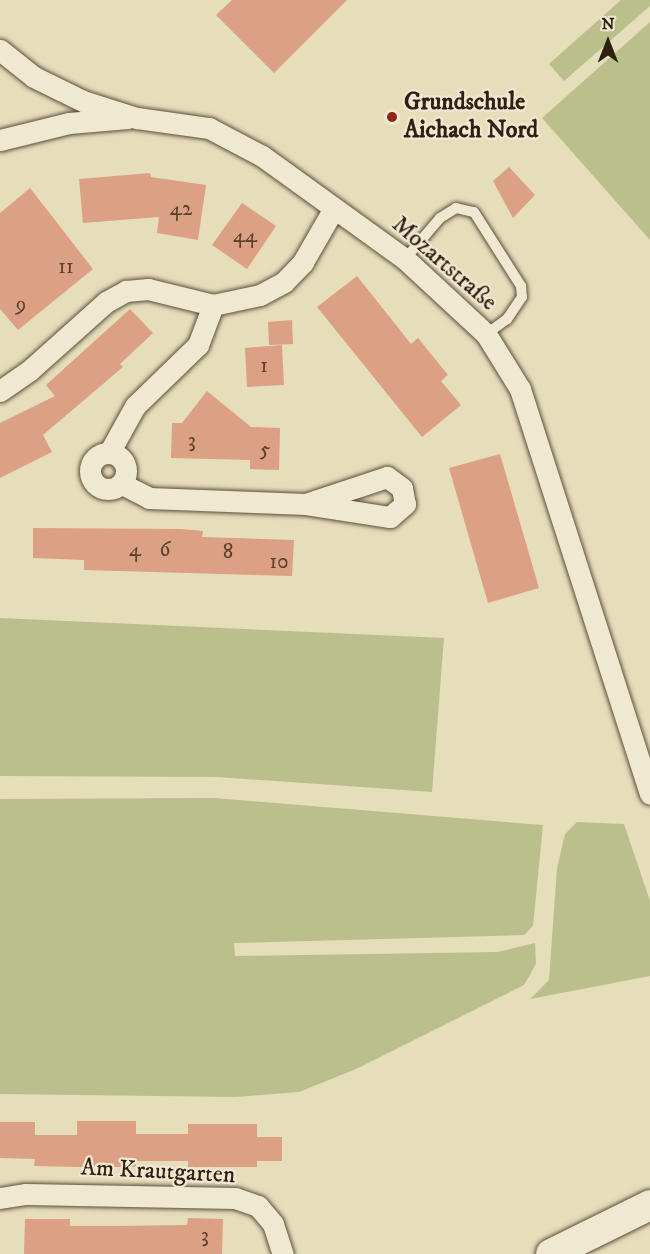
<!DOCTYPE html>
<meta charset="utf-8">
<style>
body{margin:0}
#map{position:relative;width:650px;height:1254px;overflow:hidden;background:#e6ddba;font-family:"IM FELL DW Pica",serif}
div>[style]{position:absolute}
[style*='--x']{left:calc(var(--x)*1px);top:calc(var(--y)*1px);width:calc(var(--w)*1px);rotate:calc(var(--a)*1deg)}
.green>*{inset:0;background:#bbbf8c}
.building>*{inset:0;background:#dca084}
.roads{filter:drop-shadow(0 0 2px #5e4f3b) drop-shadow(0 0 2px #5e4f3b)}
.lane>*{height:10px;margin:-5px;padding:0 5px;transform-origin:5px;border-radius:5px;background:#efe9d2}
.street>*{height:21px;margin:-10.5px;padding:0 10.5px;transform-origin:10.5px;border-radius:10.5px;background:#efe9d2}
.street>.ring{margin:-10.5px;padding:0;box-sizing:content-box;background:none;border:21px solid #efe9d2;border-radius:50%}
.secondary>*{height:30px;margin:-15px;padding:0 15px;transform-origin:15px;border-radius:15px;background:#efe9d2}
.dots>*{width:16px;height:16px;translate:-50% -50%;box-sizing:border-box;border:3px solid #efe9d2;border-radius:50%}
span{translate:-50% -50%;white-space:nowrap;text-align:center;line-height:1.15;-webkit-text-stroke:4.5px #efe9d2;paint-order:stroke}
.number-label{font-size:21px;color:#5b402e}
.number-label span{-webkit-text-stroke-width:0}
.poi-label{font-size:24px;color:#302011;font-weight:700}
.left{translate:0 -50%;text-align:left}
.street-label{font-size:24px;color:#302011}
.north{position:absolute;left:578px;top:12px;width:60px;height:60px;-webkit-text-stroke:4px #efe9d2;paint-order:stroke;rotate:0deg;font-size:16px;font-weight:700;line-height:24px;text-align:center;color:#302011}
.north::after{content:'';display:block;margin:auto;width:21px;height:27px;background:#302011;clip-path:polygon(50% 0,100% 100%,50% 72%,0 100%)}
</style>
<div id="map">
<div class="green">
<div style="clip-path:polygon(621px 0,650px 0,650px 6px,564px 81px,549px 64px)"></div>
<div style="clip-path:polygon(650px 22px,650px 240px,542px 118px)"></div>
<div style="clip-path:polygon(0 618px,444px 638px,432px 792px,217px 777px,0 776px)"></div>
<div style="clip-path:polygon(214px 798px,543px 825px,533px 926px,524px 935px,234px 943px,235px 956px,498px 952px,535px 943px,536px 964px,524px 985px,356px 1069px,299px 1092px,236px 1097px,0 1094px,0 799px)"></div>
<div style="clip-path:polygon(577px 822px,624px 824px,650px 901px,650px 976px,530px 999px,549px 980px,557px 868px,565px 834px)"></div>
</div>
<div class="building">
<div style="clip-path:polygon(232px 0,347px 0,274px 73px,216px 15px)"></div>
<div style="clip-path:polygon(509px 167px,535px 195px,513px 218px,493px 181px)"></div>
<div style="clip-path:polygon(150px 173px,151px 177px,206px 185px,198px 240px,157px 233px,159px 217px,83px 223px,79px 179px)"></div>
<div style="clip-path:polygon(30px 188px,93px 269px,18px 330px,0 309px,0 213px)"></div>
<div style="clip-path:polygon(242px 203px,276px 226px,247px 269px,212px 245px)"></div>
<div style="clip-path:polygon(357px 276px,411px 344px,418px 338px,448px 375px,441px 381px,461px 405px,422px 437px,317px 307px)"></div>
<div style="clip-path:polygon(130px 309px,153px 333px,120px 364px,123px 367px,43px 435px,52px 452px,0 478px,0 423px,55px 396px,46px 385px)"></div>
<div style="clip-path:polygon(292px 320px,293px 344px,269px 345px,268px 322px)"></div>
<div style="clip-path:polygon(282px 345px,284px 385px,247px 387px,245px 348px)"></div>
<div style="clip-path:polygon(207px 391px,251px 427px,280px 428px,279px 470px,250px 469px,250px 460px,171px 458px,172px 423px,182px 423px)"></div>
<div style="clip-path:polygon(500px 454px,539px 588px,488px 603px,449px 468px)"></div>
<div style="clip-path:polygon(33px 528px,181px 529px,203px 531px,202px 537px,294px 540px,292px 576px,84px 570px,84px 560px,33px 558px)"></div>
<div style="clip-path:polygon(77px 1121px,136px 1121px,136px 1134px,188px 1134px,188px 1124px,257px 1124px,257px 1137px,282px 1137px,282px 1161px,257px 1161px,257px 1167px,188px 1167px,188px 1161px,136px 1161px,136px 1167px,77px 1167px,34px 1166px,35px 1159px,0 1158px,0 1122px,35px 1122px,35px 1135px,77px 1135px)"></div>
<div style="clip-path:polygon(188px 1218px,223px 1219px,222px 1254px,24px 1254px,25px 1219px,70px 1219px,70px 1226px,117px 1226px,187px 1225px)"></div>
</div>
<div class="roads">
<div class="lane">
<div style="--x:405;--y:259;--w:54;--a:-49.5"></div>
<div style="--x:440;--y:218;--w:19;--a:-32"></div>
<div style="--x:456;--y:208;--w:18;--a:13"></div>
<div style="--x:474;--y:212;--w:88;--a:57.6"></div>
<div style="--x:521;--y:286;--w:11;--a:85"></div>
<div style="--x:522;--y:297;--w:27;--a:124"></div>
<div style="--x:507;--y:319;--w:26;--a:144"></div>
</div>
<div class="street">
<div style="--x:0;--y:50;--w:43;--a:38.5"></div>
<div style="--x:34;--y:77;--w:55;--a:26.1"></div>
<div style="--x:83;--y:101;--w:57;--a:17.5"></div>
<div style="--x:137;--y:118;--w:73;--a:7.9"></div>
<div style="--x:209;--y:128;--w:60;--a:27.8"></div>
<div style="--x:262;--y:156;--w:176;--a:35.8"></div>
<div style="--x:405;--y:259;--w:110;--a:42.8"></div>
<div style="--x:486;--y:334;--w:65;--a:58.3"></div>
<div style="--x:520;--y:389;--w:425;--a:72.2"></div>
<div style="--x:0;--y:140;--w:71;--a:-13.8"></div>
<div style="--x:69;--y:123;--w:59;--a:-4.8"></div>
<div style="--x:0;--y:391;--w:37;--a:-35"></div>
<div style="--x:30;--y:370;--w:102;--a:-41.8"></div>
<div style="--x:106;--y:302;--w:23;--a:-29"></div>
<div style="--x:126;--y:291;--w:22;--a:-5"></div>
<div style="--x:148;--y:289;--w:67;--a:13.8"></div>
<div style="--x:213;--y:305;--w:48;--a:-12"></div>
<div style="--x:260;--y:295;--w:27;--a:-28"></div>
<div style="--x:284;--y:282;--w:28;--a:-46"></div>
<div style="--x:303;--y:262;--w:62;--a:-60.1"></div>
<div class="ring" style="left:90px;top:453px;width:15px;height:15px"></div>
<div style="--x:109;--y:453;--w:54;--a:-61"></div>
<div style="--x:135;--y:406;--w:88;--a:-44.1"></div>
<div style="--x:198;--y:345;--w:43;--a:-69.4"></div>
<div style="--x:122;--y:484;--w:30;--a:27"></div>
<div style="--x:149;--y:498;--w:157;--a:2.2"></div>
<div style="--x:306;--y:504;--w:85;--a:8.8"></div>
<div style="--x:390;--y:517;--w:20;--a:-41"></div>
<div style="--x:405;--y:504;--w:16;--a:-101"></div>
<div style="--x:402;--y:488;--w:19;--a:-144"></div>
<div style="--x:387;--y:477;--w:85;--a:161.6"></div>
<div style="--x:0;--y:1198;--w:26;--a:-9"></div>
<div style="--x:26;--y:1194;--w:209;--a:1.1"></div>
<div style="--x:235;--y:1198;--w:24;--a:19"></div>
<div style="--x:258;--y:1206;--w:23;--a:50"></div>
<div style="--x:273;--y:1224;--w:32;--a:72"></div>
</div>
<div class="secondary">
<div style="--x:551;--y:1254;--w:110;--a:-26.3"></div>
</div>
</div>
<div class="dots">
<div style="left:392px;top:117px;background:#8f2418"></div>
</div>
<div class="number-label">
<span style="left:181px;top:209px">42</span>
<span style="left:245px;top:236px">44</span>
<span style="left:66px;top:267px">11</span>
<span style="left:21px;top:305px">9</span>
<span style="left:264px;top:366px">1</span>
<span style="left:192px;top:441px">3</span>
<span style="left:265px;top:450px">5</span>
<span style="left:135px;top:550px">4</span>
<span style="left:165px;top:550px">6</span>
<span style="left:228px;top:552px">8</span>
<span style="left:279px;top:562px">10</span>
<span style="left:205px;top:1236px">3</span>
</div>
<div class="poi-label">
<span class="left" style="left:404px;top:117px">Grundschule<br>Aichach Nord</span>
</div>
<div class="street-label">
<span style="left:444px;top:264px;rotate:41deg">Mozartstraße</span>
<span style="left:158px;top:1172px;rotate:3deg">Am Krautgarten</span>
</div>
<div class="north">N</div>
</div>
